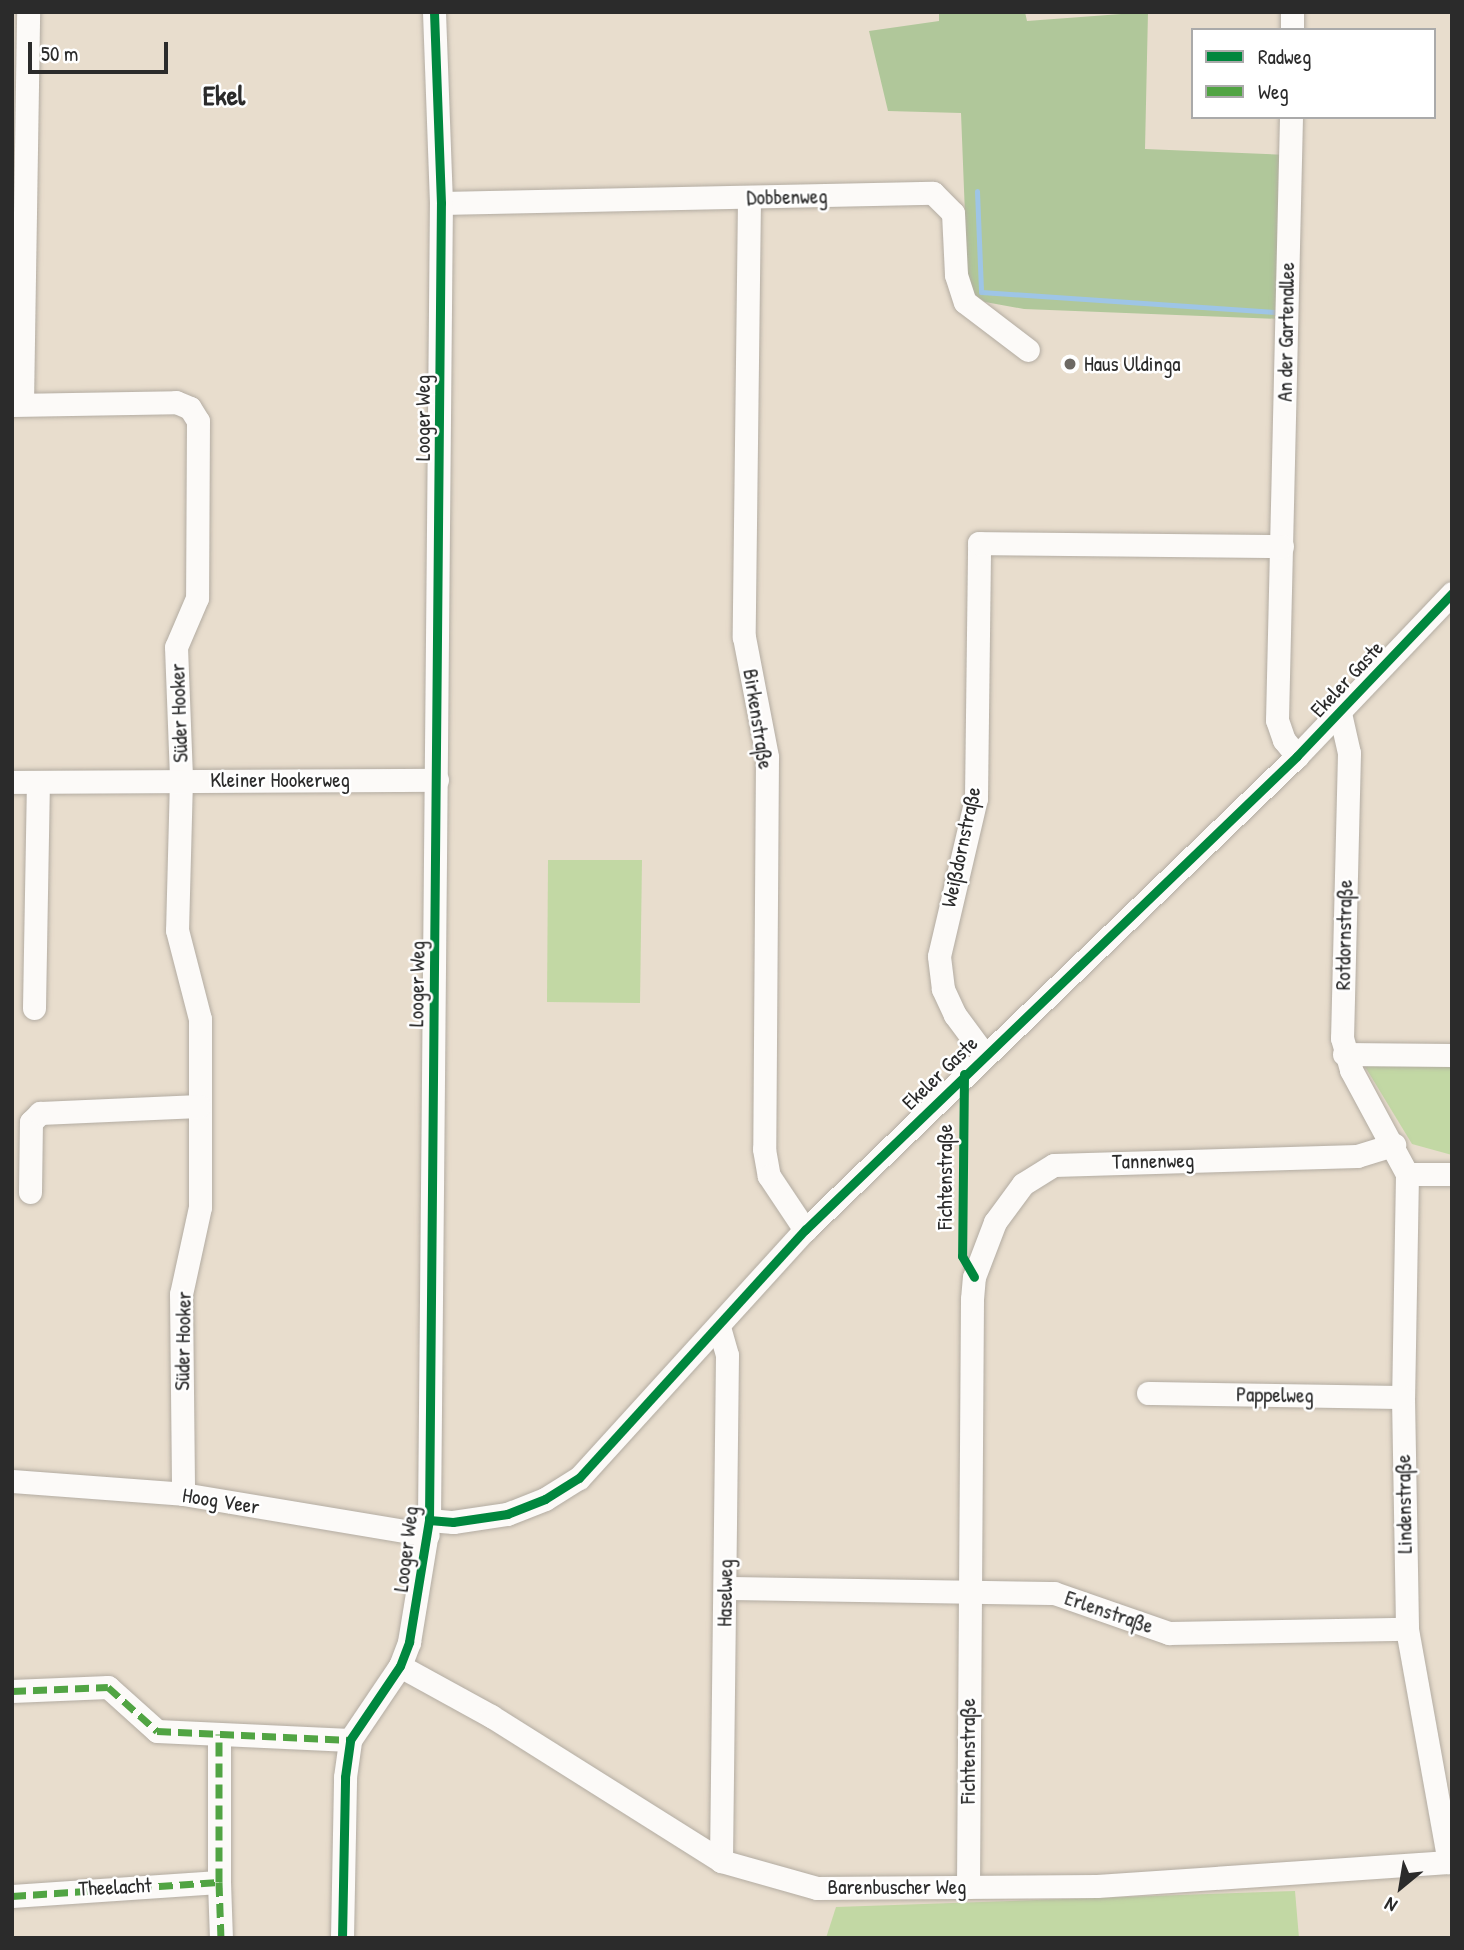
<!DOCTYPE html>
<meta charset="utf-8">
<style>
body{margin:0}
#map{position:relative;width:1464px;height:1950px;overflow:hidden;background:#e8ddcd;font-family:"Patrick Hand",sans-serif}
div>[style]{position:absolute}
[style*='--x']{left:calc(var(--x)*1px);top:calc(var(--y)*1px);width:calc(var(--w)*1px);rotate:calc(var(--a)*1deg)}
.green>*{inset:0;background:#c2d8a4}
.forest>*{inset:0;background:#b0c79a}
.stream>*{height:5px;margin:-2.5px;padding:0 2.5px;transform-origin:2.5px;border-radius:2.5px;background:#9ec5e6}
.roads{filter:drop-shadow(0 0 2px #b3aca2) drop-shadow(0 0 2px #b3aca2)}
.minor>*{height:23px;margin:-11.5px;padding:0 11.5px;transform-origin:11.5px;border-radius:11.5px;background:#fcfaf8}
.quiet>*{height:7px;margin-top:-3.5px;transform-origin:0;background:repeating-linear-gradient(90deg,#51a443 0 14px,transparent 0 21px)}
.cycleway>*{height:9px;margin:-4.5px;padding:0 4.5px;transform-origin:4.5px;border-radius:4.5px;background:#00873e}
.dots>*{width:19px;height:19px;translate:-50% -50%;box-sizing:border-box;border:4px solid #fff;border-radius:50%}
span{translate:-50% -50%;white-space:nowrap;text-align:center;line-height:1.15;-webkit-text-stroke:5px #fff;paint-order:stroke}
.street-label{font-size:21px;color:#2b2b2b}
.poi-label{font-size:21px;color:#2b2b2b}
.left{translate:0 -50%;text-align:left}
.district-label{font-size:28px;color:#2b2b2b;font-weight:700}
.frame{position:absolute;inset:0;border:14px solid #2b2b2b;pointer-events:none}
.legend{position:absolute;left:1191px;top:28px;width:245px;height:91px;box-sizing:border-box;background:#fff;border:2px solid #aaa;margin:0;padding:9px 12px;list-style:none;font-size:21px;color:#2b2b2b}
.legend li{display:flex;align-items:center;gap:14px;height:35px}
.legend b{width:35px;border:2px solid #aaa}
.north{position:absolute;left:1366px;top:1852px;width:70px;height:70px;-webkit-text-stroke:5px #fff;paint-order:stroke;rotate:210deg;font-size:19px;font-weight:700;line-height:28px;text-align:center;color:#2b2b2b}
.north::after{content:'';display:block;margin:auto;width:24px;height:32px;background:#2b2b2b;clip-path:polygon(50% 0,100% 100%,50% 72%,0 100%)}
.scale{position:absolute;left:28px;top:42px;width:140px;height:32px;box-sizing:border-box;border:4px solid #2b2b2b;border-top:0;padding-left:9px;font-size:21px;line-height:24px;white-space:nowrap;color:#2b2b2b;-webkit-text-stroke:5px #fff;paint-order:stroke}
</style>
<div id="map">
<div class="green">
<div style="clip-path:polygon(548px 860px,642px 860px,640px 1003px,547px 1002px)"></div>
<div style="clip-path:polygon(1361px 1060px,1452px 1061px,1452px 1155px,1412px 1144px)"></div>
<div style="clip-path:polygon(1295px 1891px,1299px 1938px,826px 1938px,836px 1907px)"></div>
</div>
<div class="forest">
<div style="clip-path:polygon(939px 12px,1025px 12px,1027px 21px,1148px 12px,1145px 149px,1289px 155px,1280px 319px,1024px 309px,985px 302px,968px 291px,961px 113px,888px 111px,869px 31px,939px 21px)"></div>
</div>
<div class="stream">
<div style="--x:977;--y:191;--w:101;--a:87.7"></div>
<div style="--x:981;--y:292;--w:295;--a:3.9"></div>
</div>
<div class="roads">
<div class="minor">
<div style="--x:1292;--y:30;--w:18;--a:-90"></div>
<div style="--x:1291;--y:117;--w:603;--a:91.33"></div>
<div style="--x:1277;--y:720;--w:21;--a:71"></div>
<div style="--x:1284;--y:740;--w:21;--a:51"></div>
<div style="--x:749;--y:198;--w:439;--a:90.7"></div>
<div style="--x:744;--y:637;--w:122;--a:79.1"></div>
<div style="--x:767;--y:757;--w:392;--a:90.4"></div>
<div style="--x:764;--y:1149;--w:27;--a:80"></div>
<div style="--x:769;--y:1176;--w:65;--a:56.3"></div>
<div style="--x:441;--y:203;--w:492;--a:-1.2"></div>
<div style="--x:933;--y:193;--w:28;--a:45"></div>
<div style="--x:953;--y:213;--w:62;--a:87.2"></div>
<div style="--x:956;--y:275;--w:28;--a:72"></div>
<div style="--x:965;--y:302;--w:79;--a:37.3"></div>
<div style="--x:22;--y:404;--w:392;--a:-89.1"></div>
<div style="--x:12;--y:405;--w:164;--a:-1"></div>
<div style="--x:176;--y:402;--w:15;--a:23"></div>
<div style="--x:190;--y:408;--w:15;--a:58"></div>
<div style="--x:198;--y:421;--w:177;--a:90.3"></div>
<div style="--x:197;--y:598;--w:53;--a:113.2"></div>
<div style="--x:176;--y:647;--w:132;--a:87.8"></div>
<div style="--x:181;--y:779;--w:151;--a:91.5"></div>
<div style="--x:177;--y:930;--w:92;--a:75.5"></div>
<div style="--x:200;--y:1019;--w:188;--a:90"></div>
<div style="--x:200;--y:1207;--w:89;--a:102.3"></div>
<div style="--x:181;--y:1294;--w:200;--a:89.4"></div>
<div style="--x:1340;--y:713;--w:41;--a:77.3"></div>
<div style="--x:1349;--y:753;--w:285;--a:91.4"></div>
<div style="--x:1342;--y:1038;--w:33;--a:74"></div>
<div style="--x:1351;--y:1070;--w:118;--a:61.7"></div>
<div style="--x:1407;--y:1174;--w:223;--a:91"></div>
<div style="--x:1403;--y:1397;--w:232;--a:89"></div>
<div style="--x:1407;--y:1629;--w:237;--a:79.8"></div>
<div style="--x:12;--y:782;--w:425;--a:-0.3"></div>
<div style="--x:34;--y:1008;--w:224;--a:-89"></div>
<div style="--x:984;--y:1054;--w:49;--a:-126.6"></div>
<div style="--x:955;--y:1015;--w:29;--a:-115"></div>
<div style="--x:943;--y:989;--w:33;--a:-97"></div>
<div style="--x:939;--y:956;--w:162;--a:-76.8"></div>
<div style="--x:976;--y:798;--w:255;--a:-89.3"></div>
<div style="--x:979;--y:543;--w:303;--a:0.6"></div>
<div style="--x:1344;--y:1054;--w:108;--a:0.5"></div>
<div style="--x:1407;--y:1174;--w:45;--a:0"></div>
<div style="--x:30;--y:1192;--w:70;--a:-89.2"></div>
<div style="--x:31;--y:1122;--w:13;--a:-45"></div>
<div style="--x:40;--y:1113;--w:159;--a:-2.5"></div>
<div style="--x:719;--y:1327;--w:29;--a:74"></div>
<div style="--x:727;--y:1355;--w:506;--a:90.68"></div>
<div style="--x:1148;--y:1393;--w:255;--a:0.9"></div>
<div style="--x:12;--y:1481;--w:171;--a:4.3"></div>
<div style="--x:183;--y:1494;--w:248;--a:9.5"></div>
<div style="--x:429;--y:1520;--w:24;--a:5"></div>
<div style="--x:453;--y:1522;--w:55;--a:-8.4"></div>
<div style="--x:507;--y:1514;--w:41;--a:-21.5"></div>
<div style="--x:545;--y:1499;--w:40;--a:-32"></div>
<div style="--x:579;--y:1478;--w:336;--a:-47.7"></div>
<div style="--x:805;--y:1230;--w:683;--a:-43.93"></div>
<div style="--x:1297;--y:756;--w:225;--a:-46.4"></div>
<div style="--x:726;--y:1588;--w:328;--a:0.9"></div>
<div style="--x:1054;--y:1593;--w:122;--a:19.2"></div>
<div style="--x:1169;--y:1633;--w:238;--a:-1"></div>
<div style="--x:400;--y:1666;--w:104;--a:28.8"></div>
<div style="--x:491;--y:1716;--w:272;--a:32.2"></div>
<div style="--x:721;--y:1861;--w:100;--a:15.7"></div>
<div style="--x:817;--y:1888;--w:280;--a:-0.4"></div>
<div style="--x:1097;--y:1886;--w:356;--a:-3.9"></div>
<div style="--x:12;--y:1691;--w:96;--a:-2.4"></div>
<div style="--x:108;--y:1687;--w:66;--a:41.9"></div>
<div style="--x:157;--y:1731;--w:193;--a:2.7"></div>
<div style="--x:219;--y:1882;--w:56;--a:88"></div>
<div style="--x:968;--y:1887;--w:588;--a:-89.61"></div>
<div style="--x:972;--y:1299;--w:22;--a:-85"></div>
<div style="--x:974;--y:1277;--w:59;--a:-69.1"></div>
<div style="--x:995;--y:1222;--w:47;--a:-53.6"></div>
<div style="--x:1023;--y:1184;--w:36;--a:-32"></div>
<div style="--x:1054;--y:1165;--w:303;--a:-1.7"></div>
<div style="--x:1357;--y:1156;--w:39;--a:-17"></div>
<div style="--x:12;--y:1896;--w:207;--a:-3.9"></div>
<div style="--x:219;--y:1882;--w:148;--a:-90"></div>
<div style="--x:342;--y:1938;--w:161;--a:-88.9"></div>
<div style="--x:345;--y:1777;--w:37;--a:-82"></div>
<div style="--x:350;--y:1740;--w:89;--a:-56"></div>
<div style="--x:400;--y:1666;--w:26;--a:-69"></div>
<div style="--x:409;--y:1642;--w:124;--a:-80.7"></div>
<div style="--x:429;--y:1520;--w:1317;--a:-89.48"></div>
<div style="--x:441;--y:203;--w:191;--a:-92.1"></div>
</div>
</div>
<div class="quiet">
<div style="--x:12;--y:1691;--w:96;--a:-2.4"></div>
<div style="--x:108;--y:1687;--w:66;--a:41.9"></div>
<div style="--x:157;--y:1731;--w:193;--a:2.7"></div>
<div style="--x:219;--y:1882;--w:56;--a:88"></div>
<div style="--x:12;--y:1896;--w:207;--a:-3.9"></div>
<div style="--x:219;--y:1882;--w:148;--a:-90"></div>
</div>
<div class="cycleway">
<div style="--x:964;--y:1074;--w:182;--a:90.6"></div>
<div style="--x:962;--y:1256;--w:24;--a:60"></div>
<div style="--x:429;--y:1520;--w:24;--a:5"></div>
<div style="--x:453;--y:1522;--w:55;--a:-8.4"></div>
<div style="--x:507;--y:1514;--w:41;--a:-21.5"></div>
<div style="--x:545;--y:1499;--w:40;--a:-32"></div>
<div style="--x:579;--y:1478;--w:336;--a:-47.7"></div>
<div style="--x:805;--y:1230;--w:683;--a:-43.93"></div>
<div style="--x:1297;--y:756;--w:225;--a:-46.4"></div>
<div style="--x:342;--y:1938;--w:161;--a:-88.9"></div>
<div style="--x:345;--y:1777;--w:37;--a:-82"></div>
<div style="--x:350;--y:1740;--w:89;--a:-56"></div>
<div style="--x:400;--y:1666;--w:26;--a:-69"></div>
<div style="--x:409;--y:1642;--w:124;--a:-80.7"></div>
<div style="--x:429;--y:1520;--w:1317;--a:-89.48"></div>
<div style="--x:441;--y:203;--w:191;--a:-92.1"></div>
</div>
<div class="dots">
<div style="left:1070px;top:364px;background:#6d6964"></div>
</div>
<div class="street-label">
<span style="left:787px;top:197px;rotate:-1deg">Dobbenweg</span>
<span style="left:1286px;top:332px;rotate:-89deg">An der Gartenallee</span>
<span style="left:423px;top:418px;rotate:-90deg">Looger Weg</span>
<span style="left:1347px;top:679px;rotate:-47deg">Ekeler Gaste</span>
<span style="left:179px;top:713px;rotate:-92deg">Süder Hooker</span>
<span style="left:758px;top:719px;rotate:81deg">Birkenstraße</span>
<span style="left:280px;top:780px">Kleiner Hookerweg</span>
<span style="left:961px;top:847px;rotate:-78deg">Weißdornstraße</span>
<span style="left:1344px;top:935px;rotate:-89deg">Rotdornstraße</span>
<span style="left:417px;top:984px;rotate:-89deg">Looger Weg</span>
<span style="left:940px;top:1073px;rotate:-44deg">Ekeler Gaste</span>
<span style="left:1153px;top:1161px;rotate:-1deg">Tannenweg</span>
<span style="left:945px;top:1177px;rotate:-90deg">Fichtenstraße</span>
<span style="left:183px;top:1341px;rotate:-89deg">Süder Hooker</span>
<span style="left:1275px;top:1395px;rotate:1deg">Pappelweg</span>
<span style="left:221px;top:1501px;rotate:9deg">Hoog Veer</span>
<span style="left:1404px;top:1504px;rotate:-91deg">Lindenstraße</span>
<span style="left:406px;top:1549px;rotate:-83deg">Looger Weg</span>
<span style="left:725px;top:1593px;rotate:-89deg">Haselweg</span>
<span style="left:1109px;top:1612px;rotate:19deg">Erlenstraße</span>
<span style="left:968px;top:1751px;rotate:-90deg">Fichtenstraße</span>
<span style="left:115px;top:1887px;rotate:-3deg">Theelacht</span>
<span style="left:897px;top:1887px">Barenbuscher Weg</span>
</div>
<div class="poi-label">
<span class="left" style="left:1084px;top:364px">Haus Uldinga</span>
</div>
<div class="district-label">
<span style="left:224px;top:95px">Ekel</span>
</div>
<div class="frame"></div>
<ul class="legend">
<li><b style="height:9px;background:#00873e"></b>Radweg</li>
<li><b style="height:9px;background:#51a443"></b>Weg</li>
</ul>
<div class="north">N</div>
<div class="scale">50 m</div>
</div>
